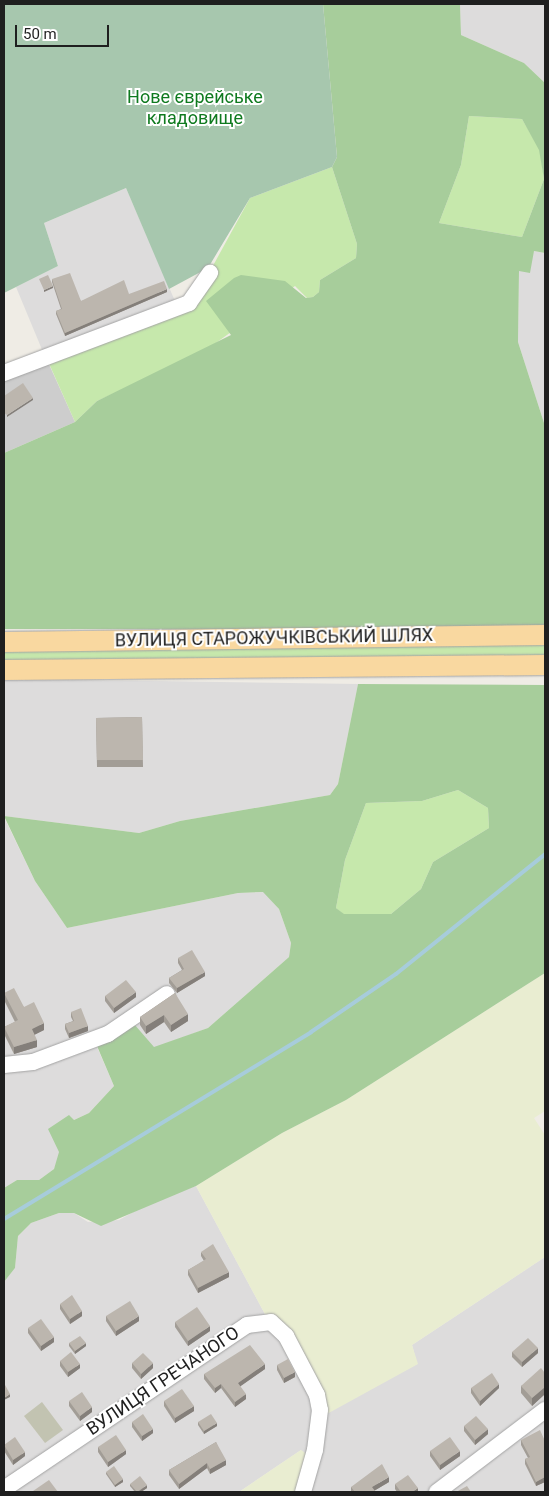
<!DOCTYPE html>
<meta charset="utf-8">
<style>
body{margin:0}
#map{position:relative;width:549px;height:1496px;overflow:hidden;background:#efece5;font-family:Roboto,sans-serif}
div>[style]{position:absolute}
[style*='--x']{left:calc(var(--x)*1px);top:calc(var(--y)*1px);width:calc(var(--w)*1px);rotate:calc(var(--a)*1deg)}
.residential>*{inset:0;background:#dddcdc}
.religious>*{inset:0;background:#cdcdcd}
.construction>*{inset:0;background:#c2c3b1}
.farmland>*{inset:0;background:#e9edd1}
.grass>*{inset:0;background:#c6e8ac}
.forest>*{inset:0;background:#a7cd9b}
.cemetery>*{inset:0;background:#a7c7ae}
.stream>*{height:4px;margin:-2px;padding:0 2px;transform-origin:2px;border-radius:2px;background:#a7ccdb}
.roads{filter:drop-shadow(0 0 1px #a3a3a3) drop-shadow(0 0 1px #a3a3a3)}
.minor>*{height:16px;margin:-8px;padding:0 8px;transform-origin:8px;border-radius:8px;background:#fff}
.major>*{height:20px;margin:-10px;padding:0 10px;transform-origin:10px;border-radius:10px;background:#f9d8a0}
.wall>*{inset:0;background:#a29d96}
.shaded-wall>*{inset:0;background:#847f7a}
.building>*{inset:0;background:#bcb6ae}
span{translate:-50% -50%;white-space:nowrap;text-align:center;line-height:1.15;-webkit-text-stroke:4px #fff;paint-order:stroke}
.park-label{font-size:18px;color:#0f7a1f}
.street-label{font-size:18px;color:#1f1f1f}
.frame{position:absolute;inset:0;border:5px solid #1f1f1f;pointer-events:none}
.scale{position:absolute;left:15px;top:25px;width:94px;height:22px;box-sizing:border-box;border:2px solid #1f1f1f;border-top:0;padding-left:6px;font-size:15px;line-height:18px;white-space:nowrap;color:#1f1f1f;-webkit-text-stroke:4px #fff;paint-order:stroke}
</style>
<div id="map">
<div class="residential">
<div style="clip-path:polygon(460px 4px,545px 4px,545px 83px,524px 63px,461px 35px)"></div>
<div style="clip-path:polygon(126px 188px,175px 301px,43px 352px,16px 287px,58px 266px,44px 223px)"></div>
<div style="clip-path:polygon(534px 251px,545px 253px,545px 426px,518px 342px,519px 271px)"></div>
<div style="clip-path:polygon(4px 679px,358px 684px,338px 784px,330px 795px,180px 821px,139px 833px,4px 816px)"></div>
<div style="clip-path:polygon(4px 817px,35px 881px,67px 928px,238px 893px,264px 892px,279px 909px,291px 943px,289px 957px,208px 1028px,154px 1048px,97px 1047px,114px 1086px,89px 1113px,74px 1120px,54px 1169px,39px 1180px,17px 1180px,4px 1188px)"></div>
<div style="clip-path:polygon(196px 1186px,309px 1396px,316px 1419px,417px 1364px,412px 1345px,545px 1257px,545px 1492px,309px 1492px,301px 1450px,239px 1492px,4px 1492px,4px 1282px,15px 1268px,18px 1236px,31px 1223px,59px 1213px,74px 1213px,88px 1222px,119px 1220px,153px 1201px)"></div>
</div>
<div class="religious">
<div style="clip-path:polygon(48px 362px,75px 422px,4px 453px,4px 379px)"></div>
</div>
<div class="construction">
<div style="clip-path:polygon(42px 1402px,63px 1430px,45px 1443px,24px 1416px)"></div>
</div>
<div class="farmland">
<div style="clip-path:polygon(545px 973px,545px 1111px,534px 1118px,545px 1135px,545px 1257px,412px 1345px,418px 1364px,316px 1420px,309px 1396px,196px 1186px,282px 1133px,346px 1100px)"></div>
<div style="clip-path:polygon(301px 1450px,314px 1459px,309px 1492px,239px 1492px)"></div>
</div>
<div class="grass">
<div style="clip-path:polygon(469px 116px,522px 119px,540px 150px,544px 179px,522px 237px,439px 223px,461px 165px)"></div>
<div style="clip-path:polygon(332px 167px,357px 244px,356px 258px,320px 280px,319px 292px,313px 297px,307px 298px,295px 286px,202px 353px,97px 401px,75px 422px,47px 359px,191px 306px,250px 198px)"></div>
<div style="clip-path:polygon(545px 643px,545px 658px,4px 663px,4px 649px)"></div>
<div style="clip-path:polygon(458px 790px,488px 808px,489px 828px,433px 862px,421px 889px,391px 914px,343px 914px,336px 908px,345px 860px,366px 803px,422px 801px)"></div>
</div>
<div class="forest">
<div style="clip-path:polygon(evenodd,323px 4px,460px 4px,461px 35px,524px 63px,545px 83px,545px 253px,534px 251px,530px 273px,519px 271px,518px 342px,545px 426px,545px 629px,4px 629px,4px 453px,75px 422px,97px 401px,231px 335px,206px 301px,234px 278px,241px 275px,285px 281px,306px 298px,313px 297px,319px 292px,320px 280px,356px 258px,357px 244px,332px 167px,337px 157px,323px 4px,469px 116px,522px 119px,539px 150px,544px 179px,522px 237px,439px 223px,461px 165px,469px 116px)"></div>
<div style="clip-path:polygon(evenodd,358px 684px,545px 685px,545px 973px,346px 1100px,282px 1133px,196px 1186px,101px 1226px,74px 1213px,59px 1213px,31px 1223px,18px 1236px,15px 1268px,4px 1282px,4px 1188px,17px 1180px,39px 1180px,54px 1169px,59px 1152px,48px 1129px,69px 1115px,74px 1120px,89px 1113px,114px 1086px,97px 1046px,134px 1024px,154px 1047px,208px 1028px,289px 957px,291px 943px,279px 909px,263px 892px,238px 893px,67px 928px,35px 881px,4px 816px,139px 833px,180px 821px,330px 795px,338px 784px,358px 684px,458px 790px,488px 808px,489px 828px,433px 862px,421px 889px,391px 914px,344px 914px,336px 908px,345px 860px,366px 803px,422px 801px,458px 790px)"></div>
</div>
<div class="cemetery">
<div style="clip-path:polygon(4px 4px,323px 4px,337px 157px,332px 167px,250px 198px,208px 268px,169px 289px,126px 188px,44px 223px,58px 266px,4px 293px)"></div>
</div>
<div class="stream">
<div style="--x:4;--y:1219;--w:359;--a:-31.3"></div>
<div style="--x:311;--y:1032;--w:103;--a:-34.3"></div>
<div style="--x:396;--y:974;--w:191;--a:-38.8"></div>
</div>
<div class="roads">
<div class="minor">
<div style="--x:4;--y:373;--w:198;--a:-20.7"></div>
<div style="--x:189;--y:303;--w:37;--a:-55"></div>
<div style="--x:4;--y:1065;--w:29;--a:-6"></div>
<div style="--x:33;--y:1062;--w:80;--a:-20.5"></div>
<div style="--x:108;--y:1034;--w:71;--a:-34.1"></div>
<div style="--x:4;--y:1489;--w:293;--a:-34"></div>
<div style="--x:247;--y:1325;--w:24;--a:-7"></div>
<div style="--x:271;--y:1322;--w:21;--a:43"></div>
<div style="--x:286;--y:1336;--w:67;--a:62.3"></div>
<div style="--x:317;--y:1395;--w:15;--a:79"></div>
<div style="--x:320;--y:1410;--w:40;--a:97.1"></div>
<div style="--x:315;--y:1450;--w:44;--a:105.9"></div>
<div style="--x:437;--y:1492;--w:136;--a:-37.2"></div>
</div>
<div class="major">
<div style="--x:4;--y:642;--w:541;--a:-0.74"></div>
<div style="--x:4;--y:670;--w:541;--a:-0.53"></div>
</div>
</div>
<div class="wall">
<div style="clip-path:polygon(52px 279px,81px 301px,129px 294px,167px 292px,65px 336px,56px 314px,56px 311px,61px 309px,52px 282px)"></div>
<div style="clip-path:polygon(142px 717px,143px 767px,97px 767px,96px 718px)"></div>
<div style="clip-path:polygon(178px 958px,205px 976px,177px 993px,169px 983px,169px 978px,182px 970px,178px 963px)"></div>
<div style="clip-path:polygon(4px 993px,24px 1007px,44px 1030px,34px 1035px,37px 1047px,14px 1054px,4px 1034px,4px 1027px,15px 1022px,4px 1000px)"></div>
<div style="clip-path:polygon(175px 993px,188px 1021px,171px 1032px,164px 1022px,146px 1034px,140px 1025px,140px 1017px)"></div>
<div style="clip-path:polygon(105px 996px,136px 997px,114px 1013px,105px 1001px)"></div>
<div style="clip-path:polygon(71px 1012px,88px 1031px,69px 1038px,65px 1029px,65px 1024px,73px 1021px,71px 1017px)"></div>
<div style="clip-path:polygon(201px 1252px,229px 1277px,198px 1293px,188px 1275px,188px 1270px,204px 1261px,201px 1256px)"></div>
<div style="clip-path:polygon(60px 1304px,82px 1316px,70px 1324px,60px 1309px)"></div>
<div style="clip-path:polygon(106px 1316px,139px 1321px,116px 1336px,106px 1321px)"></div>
<div style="clip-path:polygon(175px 1322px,210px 1331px,188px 1346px,175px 1327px)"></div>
<div style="clip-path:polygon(28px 1328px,54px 1342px,41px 1351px,28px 1333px)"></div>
<div style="clip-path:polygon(69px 1343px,86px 1346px,75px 1354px,69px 1346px)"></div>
<div style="clip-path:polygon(512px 1352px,538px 1353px,522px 1367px,512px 1357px)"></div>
<div style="clip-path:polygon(60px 1361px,80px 1368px,68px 1377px,60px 1366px)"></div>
<div style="clip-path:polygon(132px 1363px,153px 1368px,141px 1379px,132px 1368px)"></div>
<div style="clip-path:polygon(277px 1365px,295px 1377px,284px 1383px,277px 1370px)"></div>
<div style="clip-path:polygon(265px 1369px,240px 1386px,246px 1399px,235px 1407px,221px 1388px,215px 1393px,204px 1379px,204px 1374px)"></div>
<div style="clip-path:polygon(545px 1373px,545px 1394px,532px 1406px,521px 1393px,521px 1386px)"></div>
<div style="clip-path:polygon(471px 1388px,499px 1388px,480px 1406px,471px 1393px)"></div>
<div style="clip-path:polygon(69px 1401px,92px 1412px,80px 1421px,69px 1406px)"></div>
<div style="clip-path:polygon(164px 1401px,194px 1411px,175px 1423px,164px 1406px)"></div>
<div style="clip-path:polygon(132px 1422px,153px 1433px,142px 1441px,132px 1427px)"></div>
<div style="clip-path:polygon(198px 1422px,217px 1426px,204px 1434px,198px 1425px)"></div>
<div style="clip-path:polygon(464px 1426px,488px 1434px,475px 1445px,464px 1431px)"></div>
<div style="clip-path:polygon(521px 1440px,545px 1441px,545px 1482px,536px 1486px,525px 1464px,525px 1459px,528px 1458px,521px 1445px)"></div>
<div style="clip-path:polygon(216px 1442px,226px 1465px,210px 1474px,207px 1468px,179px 1489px,169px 1475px,169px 1470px)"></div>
<div style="clip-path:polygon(4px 1445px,25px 1456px,13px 1465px,4px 1451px)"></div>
<div style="clip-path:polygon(98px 1447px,126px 1454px,108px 1467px,98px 1452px)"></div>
<div style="clip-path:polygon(430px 1451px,460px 1456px,440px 1470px,430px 1456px)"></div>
<div style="clip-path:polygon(106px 1472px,123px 1482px,115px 1487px,106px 1474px)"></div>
<div style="clip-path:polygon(389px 1482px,374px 1491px,375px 1492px,351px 1492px,351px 1487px)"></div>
<div style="clip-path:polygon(130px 1484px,147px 1488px,141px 1492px,135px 1492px,130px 1486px)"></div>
<div style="clip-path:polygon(395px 1484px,418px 1492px,397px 1492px,395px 1489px)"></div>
</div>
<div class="shaded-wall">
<div style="clip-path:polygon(53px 286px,53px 288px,44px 292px,44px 290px)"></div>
<div style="clip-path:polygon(167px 289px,167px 292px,65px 336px,65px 333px)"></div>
<div style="clip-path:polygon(33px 398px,33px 400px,7px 417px,7px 415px)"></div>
<div style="clip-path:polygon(205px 972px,205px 976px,177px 993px,177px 988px)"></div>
<div style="clip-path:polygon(136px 992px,136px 997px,114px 1013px,114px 1008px)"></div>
<div style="clip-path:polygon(188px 1014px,188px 1021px,171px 1032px,171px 1025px)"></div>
<div style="clip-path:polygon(164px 1015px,164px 1022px,146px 1034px,146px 1026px)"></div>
<div style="clip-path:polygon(44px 1023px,44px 1030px,32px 1036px,32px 1029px)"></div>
<div style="clip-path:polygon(88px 1026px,88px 1031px,69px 1038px,69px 1033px)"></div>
<div style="clip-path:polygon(37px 1040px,37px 1047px,14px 1054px,14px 1047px)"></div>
<div style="clip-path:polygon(229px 1272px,229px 1277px,198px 1293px,198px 1288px)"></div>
<div style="clip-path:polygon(82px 1311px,82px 1316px,70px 1324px,70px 1319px)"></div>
<div style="clip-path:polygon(139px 1316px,139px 1321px,116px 1336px,116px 1331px)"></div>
<div style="clip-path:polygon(210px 1326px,210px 1331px,188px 1346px,188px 1341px)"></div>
<div style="clip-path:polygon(54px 1337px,54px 1342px,41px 1351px,41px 1346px)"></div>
<div style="clip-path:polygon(86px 1343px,86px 1346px,75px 1354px,75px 1351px)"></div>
<div style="clip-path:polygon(538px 1348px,538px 1353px,522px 1367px,522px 1362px)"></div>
<div style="clip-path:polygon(153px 1363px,153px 1368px,141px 1379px,141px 1374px)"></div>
<div style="clip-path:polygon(80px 1364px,80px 1368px,68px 1377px,68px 1372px)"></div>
<div style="clip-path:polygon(265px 1364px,265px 1369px,238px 1388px,238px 1383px)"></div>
<div style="clip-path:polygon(295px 1372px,295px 1377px,284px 1383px,284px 1378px)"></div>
<div style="clip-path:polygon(221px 1384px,221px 1388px,215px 1393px,215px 1388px)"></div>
<div style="clip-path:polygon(499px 1384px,499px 1388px,480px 1406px,480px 1401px)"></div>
<div style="clip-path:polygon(545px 1387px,545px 1394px,532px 1406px,532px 1398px)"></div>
<div style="clip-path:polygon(10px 1394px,10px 1397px,4px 1400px,4px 1398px)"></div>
<div style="clip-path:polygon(246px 1394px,246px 1399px,235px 1407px,235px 1402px)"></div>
<div style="clip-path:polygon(194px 1406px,194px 1411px,175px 1423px,175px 1418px)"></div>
<div style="clip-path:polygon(92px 1407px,92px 1412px,80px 1421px,80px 1416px)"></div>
<div style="clip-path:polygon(217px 1423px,217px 1426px,204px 1434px,204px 1431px)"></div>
<div style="clip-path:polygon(153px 1429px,153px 1433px,142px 1441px,142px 1436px)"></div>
<div style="clip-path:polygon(488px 1429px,488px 1434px,475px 1445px,475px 1440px)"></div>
<div style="clip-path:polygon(126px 1450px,126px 1454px,108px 1467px,108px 1462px)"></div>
<div style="clip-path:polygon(460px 1451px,460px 1456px,440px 1470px,440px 1465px)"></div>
<div style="clip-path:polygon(25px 1452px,25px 1456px,13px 1465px,13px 1460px)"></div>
<div style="clip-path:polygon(226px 1460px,226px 1465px,210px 1474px,210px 1469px)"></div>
<div style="clip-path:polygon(207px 1463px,207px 1468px,179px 1489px,179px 1484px)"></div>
<div style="clip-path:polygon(389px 1477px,389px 1482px,372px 1492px,372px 1487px)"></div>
<div style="clip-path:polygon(545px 1477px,545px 1482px,536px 1486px,536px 1482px)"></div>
<div style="clip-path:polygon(123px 1479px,123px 1482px,115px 1487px,115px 1485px)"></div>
<div style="clip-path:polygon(147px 1485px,147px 1488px,141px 1492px,138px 1492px)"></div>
<div style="clip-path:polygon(418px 1488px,418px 1492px,412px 1492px)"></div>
</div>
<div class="building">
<div style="clip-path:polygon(70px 273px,81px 301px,124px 280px,129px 294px,164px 281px,167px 289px,65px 333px,56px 311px,62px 309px,52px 279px)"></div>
<div style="clip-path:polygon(48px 275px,53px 286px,44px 290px,39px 279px)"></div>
<div style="clip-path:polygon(23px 383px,33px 398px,7px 415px,4px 413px,4px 396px)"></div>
<div style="clip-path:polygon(142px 717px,143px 760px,97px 760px,96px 718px)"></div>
<div style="clip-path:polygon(192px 950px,205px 972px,177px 988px,169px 978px,184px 969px,178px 958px)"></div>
<div style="clip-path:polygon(126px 980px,136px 992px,114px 1008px,105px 996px)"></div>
<div style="clip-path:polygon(14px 988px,24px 1007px,34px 1002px,44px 1023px,32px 1029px,37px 1040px,14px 1047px,4px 1027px,18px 1020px,4px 993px)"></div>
<div style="clip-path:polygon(175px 993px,188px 1014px,171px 1025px,164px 1015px,146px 1026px,140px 1017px)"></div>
<div style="clip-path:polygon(81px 1008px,88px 1026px,69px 1033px,65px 1024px,74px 1021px,71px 1012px)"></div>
<div style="clip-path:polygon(213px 1244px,229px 1272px,198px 1288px,188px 1270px,206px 1259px,201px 1252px)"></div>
<div style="clip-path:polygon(72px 1295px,82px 1311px,70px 1319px,60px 1304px)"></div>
<div style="clip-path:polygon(130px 1301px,139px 1316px,116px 1331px,106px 1316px)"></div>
<div style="clip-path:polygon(197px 1307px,210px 1326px,188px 1341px,175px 1322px)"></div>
<div style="clip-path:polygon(41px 1319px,54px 1337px,41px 1346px,28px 1328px)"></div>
<div style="clip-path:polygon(80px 1336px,86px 1343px,75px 1351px,69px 1343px)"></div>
<div style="clip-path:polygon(528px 1338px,538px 1348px,522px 1362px,512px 1352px)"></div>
<div style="clip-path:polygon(250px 1345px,265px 1364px,238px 1383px,246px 1394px,235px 1402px,221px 1384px,215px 1388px,204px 1374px)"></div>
<div style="clip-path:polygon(71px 1352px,80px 1364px,68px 1372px,60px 1361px)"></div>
<div style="clip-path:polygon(143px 1353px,153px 1363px,141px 1374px,132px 1363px)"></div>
<div style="clip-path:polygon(288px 1359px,295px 1372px,284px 1378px,277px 1365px)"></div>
<div style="clip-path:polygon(541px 1368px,545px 1373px,545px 1387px,532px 1398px,521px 1386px)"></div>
<div style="clip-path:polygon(492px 1373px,499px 1384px,480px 1401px,471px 1388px)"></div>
<div style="clip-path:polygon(4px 1383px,10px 1394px,4px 1398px)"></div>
<div style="clip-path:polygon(182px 1389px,194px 1406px,175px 1418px,164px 1401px)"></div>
<div style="clip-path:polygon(82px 1392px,92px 1407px,80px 1416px,69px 1401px)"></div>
<div style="clip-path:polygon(143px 1414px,153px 1429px,142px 1436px,132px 1422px)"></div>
<div style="clip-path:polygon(211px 1414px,217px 1423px,204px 1431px,198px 1422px)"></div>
<div style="clip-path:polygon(476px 1416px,488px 1429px,475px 1440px,464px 1426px)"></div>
<div style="clip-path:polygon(540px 1430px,545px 1441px,545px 1477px,536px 1482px,525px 1459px,530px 1457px,521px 1440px)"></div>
<div style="clip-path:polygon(116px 1435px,126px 1450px,108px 1462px,98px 1447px)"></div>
<div style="clip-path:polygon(15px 1437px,25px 1452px,13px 1460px,4px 1445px)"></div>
<div style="clip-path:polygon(450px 1437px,460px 1451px,440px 1465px,430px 1451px)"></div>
<div style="clip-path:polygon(216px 1442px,226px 1460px,210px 1469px,207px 1463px,179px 1484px,169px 1470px)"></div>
<div style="clip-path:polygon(382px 1464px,389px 1477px,372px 1487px,375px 1491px,373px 1492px,355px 1492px,351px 1487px)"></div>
<div style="clip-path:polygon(114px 1466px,123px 1479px,115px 1485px,106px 1472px)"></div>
<div style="clip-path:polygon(408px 1475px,418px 1488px,412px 1492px,401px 1492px,395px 1484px)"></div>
<div style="clip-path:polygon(140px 1476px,147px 1485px,137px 1492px,130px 1484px)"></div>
<div style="clip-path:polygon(49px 1480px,58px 1492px,34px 1492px,33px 1491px)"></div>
<div style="clip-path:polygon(467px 1486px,471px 1492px,456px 1492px)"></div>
</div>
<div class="park-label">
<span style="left:195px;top:108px">Нове єврейське<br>кладовище</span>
</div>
<div class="street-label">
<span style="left:274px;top:638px;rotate:-1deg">ВУЛИЦЯ СТАРОЖУЧКІВСЬКИЙ ШЛЯХ</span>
<span style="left:163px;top:1381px;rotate:-34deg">ВУЛИЦЯ ГРЕЧАНОГО</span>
</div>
<div class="frame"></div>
<div class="scale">50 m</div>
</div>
